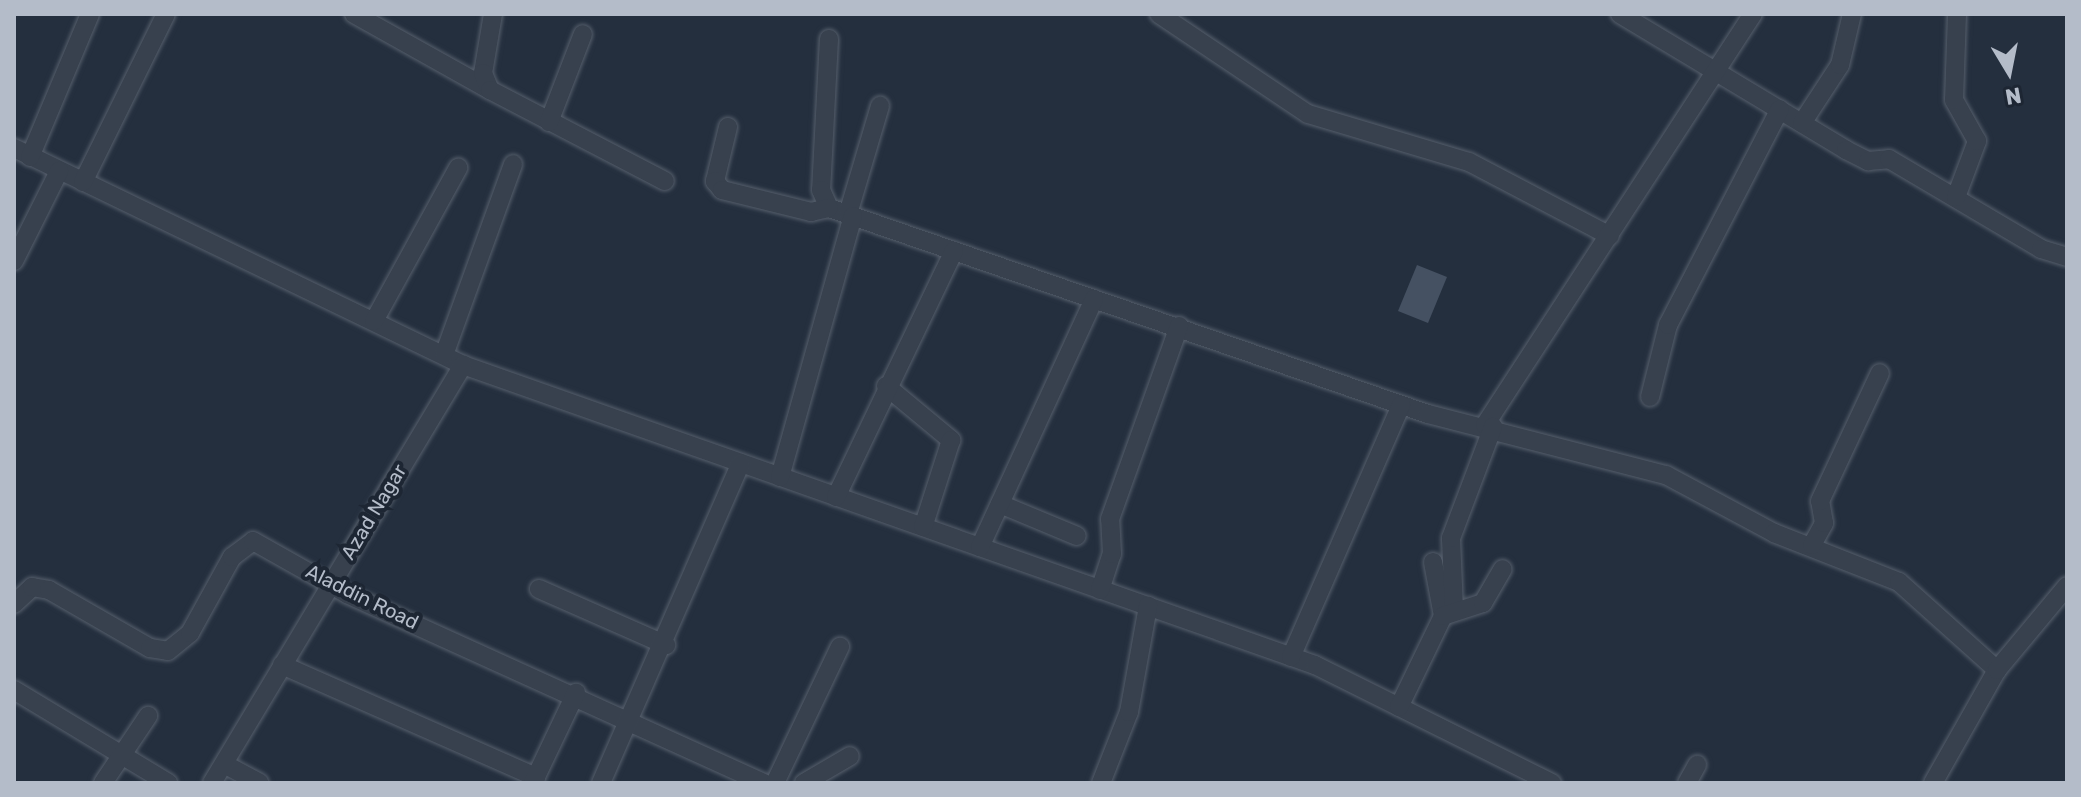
<!DOCTYPE html>
<style>
body{margin:0}
#map{position:relative;width:2081px;height:797px;overflow:hidden;background:#242f3e;font-family:Rubik,sans-serif}
div>[style]{position:absolute}
[style*='--x']{left:calc(var(--x)*1px);top:calc(var(--y)*1px);width:calc(var(--w)*1px);rotate:calc(var(--a)*1deg)}
.building>*{inset:0;background:#455162}
.roads{filter:drop-shadow(0 0 2px #565f6c) drop-shadow(0 0 2px #565f6c)}
.minor>*{height:18px;margin:-9px;padding:0 9px;transform-origin:9px;border-radius:9px;background:#38414e}
span{translate:-50% -50%;white-space:nowrap;text-align:center;line-height:1.15;-webkit-text-stroke:8px #1d2633;paint-order:stroke}
.street-label{font-size:20px;color:#b4bcc9}
.frame{position:absolute;inset:0;border:16px solid #b4bcc9;pointer-events:none}
.north{position:absolute;left:1969px;top:32px;width:80px;height:80px;-webkit-text-stroke:6px #1d2633;paint-order:stroke;rotate:170deg;font-size:22px;font-weight:700;line-height:32px;text-align:center;color:#b4bcc9}
.north::after{content:'';display:block;margin:auto;width:28px;height:36px;background:#b4bcc9;clip-path:polygon(50% 0,100% 100%,50% 72%,0 100%)}
</style>
<div id="map">
<div class="building">
<div style="clip-path:polygon(1417px 265px,1447px 277px,1428px 323px,1398px 311px)"></div>
</div>
<div class="roads">
<div class="minor">
<div style="--x:354;--y:14;--w:156;--a:29.2"></div>
<div style="--x:493;--y:14;--w:60;--a:99.6"></div>
<div style="--x:483;--y:73;--w:18;--a:68"></div>
<div style="--x:490;--y:90;--w:197;--a:27.5"></div>
<div style="--x:1159;--y:14;--w:179;--a:33.9"></div>
<div style="--x:1308;--y:114;--w:168;--a:16.6"></div>
<div style="--x:1469;--y:162;--w:159;--a:27.7"></div>
<div style="--x:1620;--y:14;--w:264;--a:31"></div>
<div style="--x:1846;--y:150;--w:25;--a:27"></div>
<div style="--x:1868;--y:161;--w:21;--a:-5"></div>
<div style="--x:1889;--y:159;--w:177;--a:30.6"></div>
<div style="--x:2041;--y:249;--w:27;--a:17"></div>
<div style="--x:829;--y:39;--w:151;--a:93"></div>
<div style="--x:821;--y:190;--w:20;--a:66"></div>
<div style="--x:829;--y:208;--w:633;--a:18.98"></div>
<div style="--x:1428;--y:414;--w:246;--a:14.4"></div>
<div style="--x:1666;--y:475;--w:123;--a:28.2"></div>
<div style="--x:1774;--y:533;--w:134;--a:21.4"></div>
<div style="--x:1899;--y:582;--w:132;--a:41.9"></div>
<div style="--x:549;--y:122;--w:94;--a:-68.9"></div>
<div style="--x:1802;--y:123;--w:69;--a:-56.8"></div>
<div style="--x:1840;--y:65;--w:52;--a:-76.8"></div>
<div style="--x:728;--y:127;--w:56;--a:103.5"></div>
<div style="--x:715;--y:181;--w:11;--a:52"></div>
<div style="--x:722;--y:190;--w:92;--a:13.9"></div>
<div style="--x:811;--y:212;--w:18;--a:-13"></div>
<div style="--x:14;--y:148;--w:499;--a:25.8"></div>
<div style="--x:463;--y:365;--w:903;--a:19.4"></div>
<div style="--x:1315;--y:665;--w:265;--a:26.5"></div>
<div style="--x:30;--y:157;--w:155;--a:-67.2"></div>
<div style="--x:83;--y:182;--w:187;--a:-63.7"></div>
<div style="--x:1956;--y:197;--w:60;--a:-69.4"></div>
<div style="--x:1977;--y:141;--w:47;--a:-119.3"></div>
<div style="--x:1954;--y:100;--w:86;--a:-88"></div>
<div style="--x:848;--y:214;--w:113;--a:-73.5"></div>
<div style="--x:14;--y:261;--w:101;--a:-63.4"></div>
<div style="--x:374;--y:321;--w:175;--a:-61.2"></div>
<div style="--x:444;--y:355;--w:203;--a:-70.1"></div>
<div style="--x:886;--y:386;--w:85;--a:39.7"></div>
<div style="--x:951;--y:440;--w:91;--a:107.8"></div>
<div style="--x:1650;--y:397;--w:74;--a:-76"></div>
<div style="--x:1668;--y:325;--w:243;--a:-62.6"></div>
<div style="--x:1485;--y:425;--w:491;--a:-56.9"></div>
<div style="--x:780;--y:477;--w:271;--a:-74.4"></div>
<div style="--x:836;--y:497;--w:273;--a:-64.4"></div>
<div style="--x:1000;--y:504;--w:83;--a:22.6"></div>
<div style="--x:1812;--y:545;--w:25;--a:-61"></div>
<div style="--x:1824;--y:523;--w:22;--a:-100"></div>
<div style="--x:1820;--y:501;--w:141;--a:-64.9"></div>
<div style="--x:980;--y:547;--w:273;--a:-65.3"></div>
<div style="--x:1433;--y:562;--w:55;--a:79.5"></div>
<div style="--x:539;--y:589;--w:139;--a:23.8"></div>
<div style="--x:1100;--y:590;--w:38;--a:-72"></div>
<div style="--x:1112;--y:554;--w:35;--a:-93"></div>
<div style="--x:1110;--y:519;--w:205;--a:-70.3"></div>
<div style="--x:14;--y:604;--w:25;--a:-43"></div>
<div style="--x:32;--y:587;--w:17;--a:10"></div>
<div style="--x:49;--y:590;--w:116;--a:29.9"></div>
<div style="--x:150;--y:648;--w:18;--a:9"></div>
<div style="--x:168;--y:651;--w:28;--a:-39"></div>
<div style="--x:190;--y:633;--w:87;--a:-61.1"></div>
<div style="--x:232;--y:557;--w:26;--a:-37"></div>
<div style="--x:253;--y:541;--w:108;--a:29.4"></div>
<div style="--x:347;--y:594;--w:458;--a:24.4"></div>
<div style="--x:1454;--y:610;--w:72;--a:-92.4"></div>
<div style="--x:1451;--y:538;--w:119;--a:-69.3"></div>
<div style="--x:1291;--y:657;--w:275;--a:-66.4"></div>
<div style="--x:282;--y:665;--w:278;--a:23.8"></div>
<div style="--x:14;--y:690;--w:180;--a:31.1"></div>
<div style="--x:1399;--y:707;--w:101;--a:-64.2"></div>
<div style="--x:1443;--y:616;--w:42;--a:-18"></div>
<div style="--x:1483;--y:603;--w:39;--a:-60"></div>
<div style="--x:224;--y:764;--w:40;--a:28"></div>
<div style="--x:103;--y:783;--w:81;--a:-56.1"></div>
<div style="--x:212;--y:783;--w:488;--a:-59"></div>
<div style="--x:533;--y:783;--w:100;--a:-64.5"></div>
<div style="--x:601;--y:783;--w:349;--a:-66.4"></div>
<div style="--x:775;--y:783;--w:151;--a:-64.5"></div>
<div style="--x:804;--y:783;--w:53;--a:-30.4"></div>
<div style="--x:1101;--y:783;--w:76;--a:-68.5"></div>
<div style="--x:1129;--y:712;--w:108;--a:-79.8"></div>
<div style="--x:1687;--y:783;--w:21;--a:-61"></div>
<div style="--x:1933;--y:783;--w:130;--a:-60.5"></div>
<div style="--x:1997;--y:670;--w:109;--a:-50.2"></div>
</div>
</div>
<div class="street-label">
<span style="left:374px;top:512px;rotate:-59deg">Azad Nagar</span>
<span style="left:362px;top:597px;rotate:26deg">Aladdin Road</span>
</div>
<div class="frame"></div>
<div class="north">N</div>
</div>
